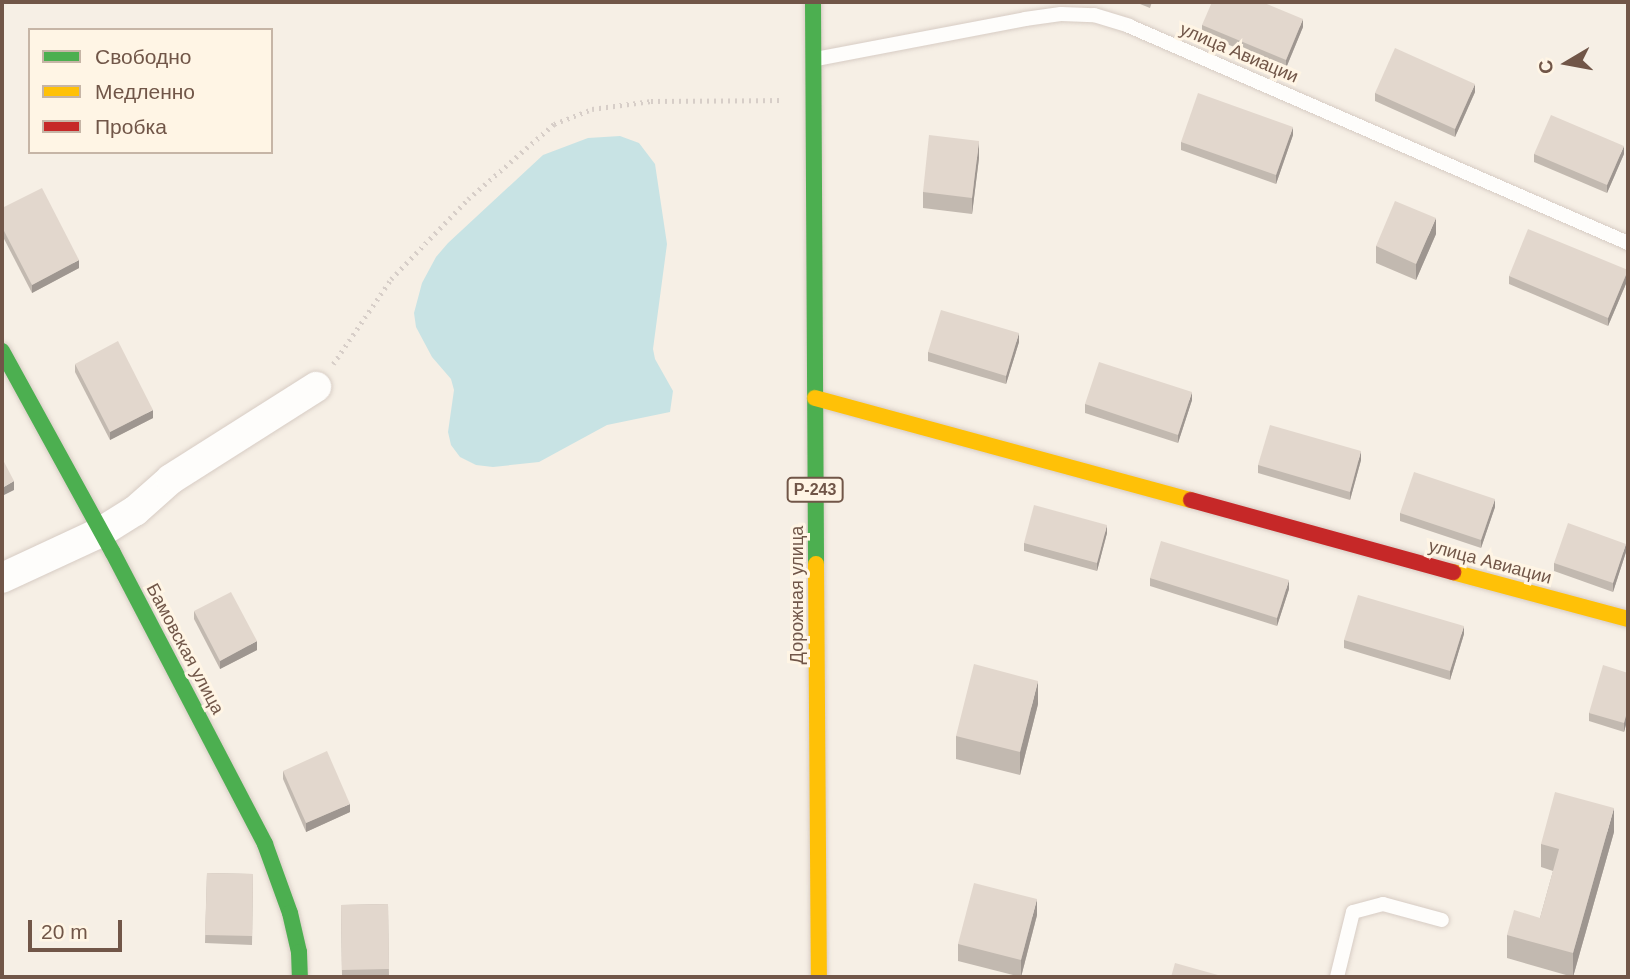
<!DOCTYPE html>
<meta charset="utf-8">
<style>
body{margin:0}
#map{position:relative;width:1630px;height:979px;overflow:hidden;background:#f6efe5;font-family:Arial,sans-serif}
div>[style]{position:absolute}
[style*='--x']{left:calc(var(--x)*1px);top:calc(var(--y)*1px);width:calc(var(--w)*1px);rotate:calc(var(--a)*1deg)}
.water>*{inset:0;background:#c8e3e4}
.path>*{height:4.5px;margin-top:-2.25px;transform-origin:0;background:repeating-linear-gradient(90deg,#d7cec8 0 2px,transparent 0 7px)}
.roads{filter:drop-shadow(0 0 2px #d7ccc4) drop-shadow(0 0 2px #d7ccc4)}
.lane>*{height:14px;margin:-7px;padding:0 7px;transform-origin:7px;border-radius:7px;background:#fefdfb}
.street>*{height:30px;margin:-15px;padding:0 15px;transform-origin:15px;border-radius:15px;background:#fefdfb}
.fast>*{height:16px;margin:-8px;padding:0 8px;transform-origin:8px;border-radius:8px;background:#4caf50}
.slow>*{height:16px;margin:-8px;padding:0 8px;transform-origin:8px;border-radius:8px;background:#ffc107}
.jam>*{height:16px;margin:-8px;padding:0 8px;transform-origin:8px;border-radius:8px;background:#c62828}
.wall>*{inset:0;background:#c2b9b0}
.shaded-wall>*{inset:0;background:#9e9690}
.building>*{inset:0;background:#e2d7cd}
span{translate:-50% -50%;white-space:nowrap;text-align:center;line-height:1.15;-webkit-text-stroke:6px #fff5e5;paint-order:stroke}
.shield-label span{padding:2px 5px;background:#fff5e5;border:2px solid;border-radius:5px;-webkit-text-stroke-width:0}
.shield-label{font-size:16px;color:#715648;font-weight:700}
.street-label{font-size:18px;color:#715648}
.frame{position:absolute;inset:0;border:4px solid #715648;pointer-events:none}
.legend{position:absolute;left:28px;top:28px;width:245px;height:126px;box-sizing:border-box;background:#fff5e5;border:2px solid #c6b5a6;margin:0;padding:9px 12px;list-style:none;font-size:21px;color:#715648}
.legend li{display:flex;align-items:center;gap:14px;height:35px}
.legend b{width:35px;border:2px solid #c6b5a6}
.north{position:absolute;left:1532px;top:28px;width:70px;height:70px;-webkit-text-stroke:5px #fff5e5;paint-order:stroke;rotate:260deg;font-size:19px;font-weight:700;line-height:28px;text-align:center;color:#715648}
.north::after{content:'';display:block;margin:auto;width:24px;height:32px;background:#715648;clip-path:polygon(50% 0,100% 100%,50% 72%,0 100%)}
.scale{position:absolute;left:28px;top:920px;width:94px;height:32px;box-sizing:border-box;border:4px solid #715648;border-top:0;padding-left:9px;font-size:21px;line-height:24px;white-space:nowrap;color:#715648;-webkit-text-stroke:5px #fff5e5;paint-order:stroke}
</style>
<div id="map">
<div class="water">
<div style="clip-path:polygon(620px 136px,639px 143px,655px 164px,667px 244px,653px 349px,655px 359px,673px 391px,670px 412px,607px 425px,539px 462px,493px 467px,476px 465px,460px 457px,451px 445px,448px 432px,454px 390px,451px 379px,432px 357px,416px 327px,414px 313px,422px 283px,436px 257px,448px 243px,543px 155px,588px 138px)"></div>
</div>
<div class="path">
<div style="--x:333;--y:364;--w:103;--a:-55.7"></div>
<div style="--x:391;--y:279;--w:111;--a:-46.1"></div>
<div style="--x:468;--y:199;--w:114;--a:-41.1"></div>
<div style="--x:554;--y:124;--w:41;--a:-21.5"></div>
<div style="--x:592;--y:109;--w:60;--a:-7.7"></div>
<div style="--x:651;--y:101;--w:130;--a:-0.4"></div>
</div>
<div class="roads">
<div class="lane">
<div style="--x:816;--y:59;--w:213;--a:-10.8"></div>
<div style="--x:1025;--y:19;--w:36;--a:-8"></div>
<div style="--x:1061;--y:14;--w:33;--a:2"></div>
<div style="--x:1094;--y:15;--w:37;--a:17"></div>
<div style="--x:1129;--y:26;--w:544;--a:23.5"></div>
<div style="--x:1337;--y:977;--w:67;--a:-76.2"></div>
<div style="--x:1353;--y:912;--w:31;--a:-15"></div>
<div style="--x:1383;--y:904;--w:61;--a:15.2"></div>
</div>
<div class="street">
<div style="--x:2;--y:578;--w:109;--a:-24.9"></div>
<div style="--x:101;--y:532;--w:40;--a:-32"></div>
<div style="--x:135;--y:511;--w:48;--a:-41.6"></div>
<div style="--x:171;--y:479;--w:172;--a:-32.4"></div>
</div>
<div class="fast">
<div style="--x:813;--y:2;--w:562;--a:89.69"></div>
<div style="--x:2;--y:351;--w:230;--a:61.2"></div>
<div style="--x:113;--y:553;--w:328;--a:62.4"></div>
<div style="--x:265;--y:844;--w:73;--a:70.1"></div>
<div style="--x:290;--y:913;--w:40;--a:77"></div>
<div style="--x:299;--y:952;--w:25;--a:88"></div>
</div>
<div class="slow">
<div style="--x:815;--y:398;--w:390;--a:15.2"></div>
<div style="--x:816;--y:564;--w:413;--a:89.6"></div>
<div style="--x:1453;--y:572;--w:181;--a:15"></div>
</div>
<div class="jam">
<div style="--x:1191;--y:500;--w:272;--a:15.4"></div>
</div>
</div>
<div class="wall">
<div style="clip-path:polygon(1135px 2px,1152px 2px,1150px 8px)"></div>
<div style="clip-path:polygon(1202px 25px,1303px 27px,1286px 68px,1202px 34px)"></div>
<div style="clip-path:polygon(1475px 92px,1455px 137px,1375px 101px,1375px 93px)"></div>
<div style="clip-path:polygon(1293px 135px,1276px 184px,1181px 150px,1181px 142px)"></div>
<div style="clip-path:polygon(1534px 154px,1624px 154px,1607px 193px,1534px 162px)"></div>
<div style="clip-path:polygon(979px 158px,972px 214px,923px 208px,923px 192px)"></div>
<div style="clip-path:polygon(2px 208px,79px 268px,32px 293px,2px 235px)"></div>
<div style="clip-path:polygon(1436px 234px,1416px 280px,1376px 263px,1376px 246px)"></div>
<div style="clip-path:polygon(1628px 270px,1628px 279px,1608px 326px,1509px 284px,1509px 276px)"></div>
<div style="clip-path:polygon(1019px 342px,1006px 384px,928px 361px,928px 352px)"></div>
<div style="clip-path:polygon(75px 364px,153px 418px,110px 440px,75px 372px)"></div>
<div style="clip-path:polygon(1192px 400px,1178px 443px,1085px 413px,1085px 404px)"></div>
<div style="clip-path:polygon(1361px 460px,1350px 500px,1258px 473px,1258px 465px)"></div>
<div style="clip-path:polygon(1495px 507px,1481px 548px,1400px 521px,1400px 513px)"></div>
<div style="clip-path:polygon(1107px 533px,1097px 571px,1024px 551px,1024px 543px)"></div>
<div style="clip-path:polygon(1626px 552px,1613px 592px,1554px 571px,1554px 563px)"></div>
<div style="clip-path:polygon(1150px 578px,1289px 589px,1277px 626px,1150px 586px)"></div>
<div style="clip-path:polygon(194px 611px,257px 650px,220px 669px,194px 619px)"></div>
<div style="clip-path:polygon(1464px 634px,1450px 680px,1344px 648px,1344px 640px)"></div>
<div style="clip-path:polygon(1628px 673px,1628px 717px,1624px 732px,1589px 721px,1589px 713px)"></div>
<div style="clip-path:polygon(1038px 704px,1020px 775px,956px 759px,956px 736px)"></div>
<div style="clip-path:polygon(283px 771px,350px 812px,306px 832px,283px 779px)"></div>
<div style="clip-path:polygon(1614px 832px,1573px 977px,1507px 958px,1507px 935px,1540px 918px,1553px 871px,1541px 867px,1541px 844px)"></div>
<div style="clip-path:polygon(207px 873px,253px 874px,252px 945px,205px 943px)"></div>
<div style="clip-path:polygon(388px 904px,389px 977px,342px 977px,341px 905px)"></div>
<div style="clip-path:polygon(1037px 915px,1021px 977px,958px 961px,958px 944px)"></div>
</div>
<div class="shaded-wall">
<div style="clip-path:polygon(1303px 19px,1303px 27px,1286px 68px,1286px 60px)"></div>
<div style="clip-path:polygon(1475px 84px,1475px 92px,1455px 137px,1455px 129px)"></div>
<div style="clip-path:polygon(1293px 127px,1293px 135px,1276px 184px,1276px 175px)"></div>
<div style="clip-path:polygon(979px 141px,979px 158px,972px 214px,972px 198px)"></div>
<div style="clip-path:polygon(1624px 146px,1624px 154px,1607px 193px,1607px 185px)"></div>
<div style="clip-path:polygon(1436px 218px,1436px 234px,1416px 280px,1416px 264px)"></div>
<div style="clip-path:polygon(79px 260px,79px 268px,32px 293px,32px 285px)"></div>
<div style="clip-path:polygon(1628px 270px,1628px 279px,1608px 326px,1608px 318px)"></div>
<div style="clip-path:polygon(1019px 333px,1019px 342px,1006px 384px,1006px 376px)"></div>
<div style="clip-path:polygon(1192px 392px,1192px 400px,1178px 443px,1178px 435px)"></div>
<div style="clip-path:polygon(153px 410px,153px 418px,110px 440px,110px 432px)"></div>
<div style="clip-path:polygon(1361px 451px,1361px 460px,1350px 500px,1350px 492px)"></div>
<div style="clip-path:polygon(14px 481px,14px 490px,2px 496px,2px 488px)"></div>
<div style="clip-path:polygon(1495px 499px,1495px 507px,1481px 548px,1481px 540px)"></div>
<div style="clip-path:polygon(1107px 525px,1107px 533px,1097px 571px,1097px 563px)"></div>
<div style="clip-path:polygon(1626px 544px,1626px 552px,1613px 592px,1613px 583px)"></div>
<div style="clip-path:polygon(1289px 580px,1289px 589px,1277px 626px,1277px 618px)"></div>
<div style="clip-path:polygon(1464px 626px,1464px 634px,1450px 680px,1450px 671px)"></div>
<div style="clip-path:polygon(257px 641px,257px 650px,220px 669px,220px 661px)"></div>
<div style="clip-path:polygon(1038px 681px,1038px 704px,1020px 775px,1020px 752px)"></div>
<div style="clip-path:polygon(1628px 708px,1628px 717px,1624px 732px,1624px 723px)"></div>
<div style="clip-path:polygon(350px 804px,350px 812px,306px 832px,306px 823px)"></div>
<div style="clip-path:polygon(1614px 808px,1614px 832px,1573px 977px,1573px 953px)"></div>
<div style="clip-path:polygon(1037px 899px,1037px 915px,1021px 977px,1021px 960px)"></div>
</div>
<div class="building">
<div style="clip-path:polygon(1212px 2px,1262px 2px,1303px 19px,1286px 60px,1202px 25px)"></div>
<div style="clip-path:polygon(1395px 48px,1475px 84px,1455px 129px,1375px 93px)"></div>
<div style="clip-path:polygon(1198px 93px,1293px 127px,1276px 175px,1181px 142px)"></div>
<div style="clip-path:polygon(1551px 115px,1624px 146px,1607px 185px,1534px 154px)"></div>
<div style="clip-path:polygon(929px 135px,979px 141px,972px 198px,923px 192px)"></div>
<div style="clip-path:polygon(42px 188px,79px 260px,32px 285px,2px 227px,2px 208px)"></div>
<div style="clip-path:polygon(1395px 201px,1436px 218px,1416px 264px,1376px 246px)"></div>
<div style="clip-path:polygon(1528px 229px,1628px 270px,1608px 318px,1509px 276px)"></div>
<div style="clip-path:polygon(941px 310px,1019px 333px,1006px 376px,928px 352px)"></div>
<div style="clip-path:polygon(118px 341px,153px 410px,110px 432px,75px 364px)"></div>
<div style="clip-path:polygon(1099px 362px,1192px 392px,1178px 435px,1085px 404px)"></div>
<div style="clip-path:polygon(1270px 425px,1361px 451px,1350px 492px,1258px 465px)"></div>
<div style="clip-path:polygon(2px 458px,14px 481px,2px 488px)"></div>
<div style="clip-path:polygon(1414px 472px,1495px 499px,1481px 540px,1400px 513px)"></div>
<div style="clip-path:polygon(1034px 505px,1107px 525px,1097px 563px,1024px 543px)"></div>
<div style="clip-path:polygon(1568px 523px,1626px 544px,1613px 583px,1554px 563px)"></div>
<div style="clip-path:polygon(1161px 541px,1289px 580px,1277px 618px,1150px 578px)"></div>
<div style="clip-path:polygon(231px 592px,257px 641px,220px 661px,194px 611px)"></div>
<div style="clip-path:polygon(1358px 595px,1464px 626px,1450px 671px,1344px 640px)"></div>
<div style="clip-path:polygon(974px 664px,1038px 681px,1020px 752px,956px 736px)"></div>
<div style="clip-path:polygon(1603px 665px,1628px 673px,1628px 708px,1624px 723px,1589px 713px)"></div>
<div style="clip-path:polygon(327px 751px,350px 804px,306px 823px,283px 771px)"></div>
<div style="clip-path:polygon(1555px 792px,1614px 808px,1573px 953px,1507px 935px,1514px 910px,1540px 918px,1559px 849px,1541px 844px)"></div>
<div style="clip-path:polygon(207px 873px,253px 874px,252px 936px,205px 935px)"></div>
<div style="clip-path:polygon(974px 883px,1037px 899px,1021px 960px,958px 944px)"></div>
<div style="clip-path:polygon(388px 904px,389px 969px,342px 970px,341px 905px)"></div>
<div style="clip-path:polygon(1175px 963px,1225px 977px,1171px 977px)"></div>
</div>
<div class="shield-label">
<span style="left:815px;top:490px">Р-243</span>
</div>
<div class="street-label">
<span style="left:1239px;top:53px;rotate:23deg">улица Авиации</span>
<span style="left:1490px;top:562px;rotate:15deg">улица Авиации</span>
<span style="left:797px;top:595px;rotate:-90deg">Дорожная улица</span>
<span style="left:185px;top:649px;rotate:62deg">Бамовская улица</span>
</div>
<div class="frame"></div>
<ul class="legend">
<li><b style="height:9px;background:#4caf50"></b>Свободно</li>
<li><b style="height:9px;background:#ffc107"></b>Медленно</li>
<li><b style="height:9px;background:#c62828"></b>Пробка</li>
</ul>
<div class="north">С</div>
<div class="scale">20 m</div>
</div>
